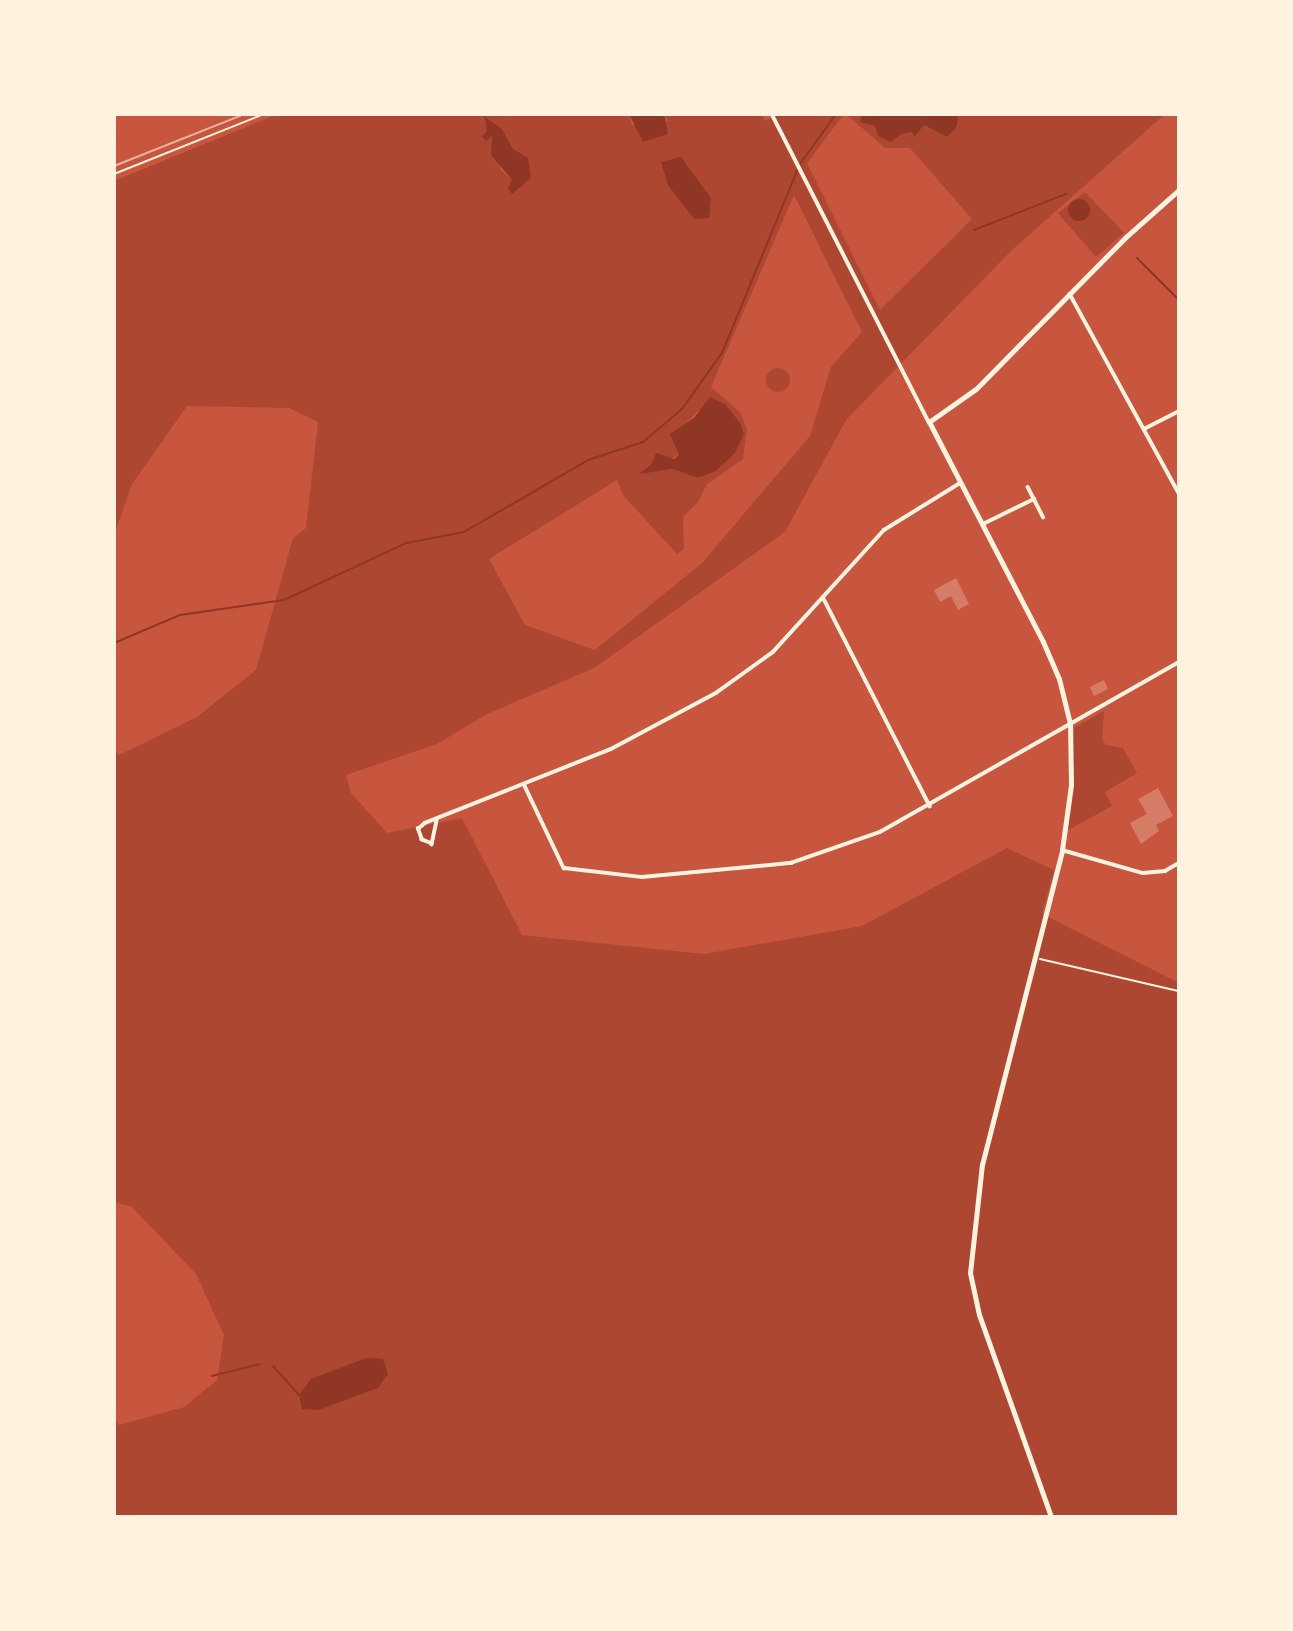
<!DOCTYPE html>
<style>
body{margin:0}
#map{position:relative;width:1293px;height:1631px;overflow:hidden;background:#c8553d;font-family:"Titillium Web",sans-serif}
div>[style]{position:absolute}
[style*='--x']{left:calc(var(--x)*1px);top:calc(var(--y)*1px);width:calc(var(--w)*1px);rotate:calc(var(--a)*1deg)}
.green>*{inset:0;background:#ae4732}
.round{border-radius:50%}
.water>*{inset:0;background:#8f3625}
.stream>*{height:2px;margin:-1px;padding:0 1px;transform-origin:1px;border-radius:1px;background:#8f3625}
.building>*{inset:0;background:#d67c66}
.path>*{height:2px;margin:-1px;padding:0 1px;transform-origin:1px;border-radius:1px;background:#fff3e0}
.minor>*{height:3.5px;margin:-1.75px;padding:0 1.75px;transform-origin:1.75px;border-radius:1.75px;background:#fff3e0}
.tertiary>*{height:4.5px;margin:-2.25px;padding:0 2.25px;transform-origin:2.25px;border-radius:2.25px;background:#fff3e0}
.rail>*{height:2px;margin:-1px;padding:0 1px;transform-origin:1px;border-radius:1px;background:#e9b49f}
span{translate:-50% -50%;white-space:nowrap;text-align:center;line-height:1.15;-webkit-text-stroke:6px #fff3e0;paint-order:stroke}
.frame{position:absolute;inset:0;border:116px solid #fff3e0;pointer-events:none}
</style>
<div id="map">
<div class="green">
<div style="clip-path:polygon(evenodd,278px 114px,629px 114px,632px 125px,668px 121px,664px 114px,761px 114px,765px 121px,780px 114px,844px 114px,807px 163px,880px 310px,972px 219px,910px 148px,885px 148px,846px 114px,861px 114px,860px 119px,875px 126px,878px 136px,891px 141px,901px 134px,912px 132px,914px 137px,923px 125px,947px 137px,958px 114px,1165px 114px,1011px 251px,846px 420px,785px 532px,594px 668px,485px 715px,437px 744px,346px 775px,351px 793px,387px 833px,462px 818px,522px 935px,704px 954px,862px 926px,1007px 848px,1054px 870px,1042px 914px,1179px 983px,1179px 1517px,114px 1517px,114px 1419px,119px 1425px,184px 1407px,217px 1380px,224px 1335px,196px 1274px,132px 1207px,114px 1202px,114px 750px,119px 755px,197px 717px,256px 670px,293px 538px,306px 528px,318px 422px,289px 408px,187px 406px,132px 484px,114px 535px,114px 181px,278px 114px,486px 118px,502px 129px,513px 149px,512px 193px,512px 180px,501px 170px,486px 118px,278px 114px,794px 195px,862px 332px,831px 367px,810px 436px,702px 563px,595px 650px,525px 625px,489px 559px,617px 480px,623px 495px,677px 554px,684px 549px,683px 517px,698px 502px,707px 484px,743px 459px,747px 429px,740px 412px,711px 387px,794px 195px,278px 114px,699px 410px,735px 453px,716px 471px,698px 478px,672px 469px,640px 473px,679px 455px,675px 445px,683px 426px,699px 410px)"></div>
<div style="clip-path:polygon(1085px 192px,1124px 233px,1096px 257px,1058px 213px)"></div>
<div class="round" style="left:766px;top:368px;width:24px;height:24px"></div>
<div style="clip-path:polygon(1104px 711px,1102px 739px,1106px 745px,1123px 748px,1137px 773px,1105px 792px,1112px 806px,1068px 830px,1074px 728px)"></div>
</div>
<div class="water">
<div style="clip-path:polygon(629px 114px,664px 114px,668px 134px,643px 142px)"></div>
<div style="clip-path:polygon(861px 114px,958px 114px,957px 126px,947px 137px,924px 125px,914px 137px,912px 132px,901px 134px,891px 142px,878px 136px,875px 126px,860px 122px)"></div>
<div style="clip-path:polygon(485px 117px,502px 129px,513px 149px,528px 158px,531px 178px,512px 194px,508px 188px,512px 180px,491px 155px,492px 136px,486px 141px,482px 136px,487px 131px)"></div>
<div style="clip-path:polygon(681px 157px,711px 198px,709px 218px,694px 219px,668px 185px,661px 162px)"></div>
<div class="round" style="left:1068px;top:199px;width:22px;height:22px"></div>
<div style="clip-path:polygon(710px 397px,725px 404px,740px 423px,744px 434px,735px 453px,716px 471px,698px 478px,672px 469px,639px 474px,652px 464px,656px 453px,674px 459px,679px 455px,670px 434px,694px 418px)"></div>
<div style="clip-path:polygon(366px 1358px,383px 1359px,388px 1374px,378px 1388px,318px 1410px,302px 1409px,299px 1395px,311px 1379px)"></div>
</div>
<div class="stream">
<div style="--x:485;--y:117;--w:3;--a:-72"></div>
<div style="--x:800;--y:164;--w:62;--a:-54.2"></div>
<div style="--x:974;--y:230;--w:99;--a:-21.4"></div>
<div style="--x:1137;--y:258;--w:59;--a:45"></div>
<div style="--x:114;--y:643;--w:72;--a:-23"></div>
<div style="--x:180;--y:615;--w:105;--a:-8.2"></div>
<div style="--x:284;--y:600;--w:135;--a:-25"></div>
<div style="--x:406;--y:543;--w:59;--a:-10.7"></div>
<div style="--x:464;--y:532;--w:143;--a:-30.1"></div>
<div style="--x:588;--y:460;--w:58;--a:-18.1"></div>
<div style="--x:643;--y:442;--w:51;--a:-40.2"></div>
<div style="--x:682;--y:409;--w:69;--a:-54.5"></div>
<div style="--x:722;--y:353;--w:199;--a:-67.6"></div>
<div style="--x:273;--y:1366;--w:39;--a:48"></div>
<div style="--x:212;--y:1376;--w:49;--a:-14"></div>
</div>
<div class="building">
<div style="clip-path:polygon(956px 578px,969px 604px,958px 610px,951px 596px,940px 602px,934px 590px)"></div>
<div style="clip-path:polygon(1104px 680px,1108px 689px,1094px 696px,1090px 687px)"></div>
<div style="clip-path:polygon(1158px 788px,1173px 816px,1156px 825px,1159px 831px,1141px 844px,1130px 823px,1147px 814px,1138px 799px)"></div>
</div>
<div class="path">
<div style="--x:114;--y:174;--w:162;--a:-21.8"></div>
<div style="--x:1040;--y:959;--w:143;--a:13"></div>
</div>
<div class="minor">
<div style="--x:772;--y:114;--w:346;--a:63"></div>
<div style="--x:1070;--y:294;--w:227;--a:61.3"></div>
<div style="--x:1144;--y:429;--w:39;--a:-27"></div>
<div style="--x:1028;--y:487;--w:34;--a:63"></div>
<div style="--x:983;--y:524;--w:57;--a:-26.1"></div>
<div style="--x:823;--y:597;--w:235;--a:62.9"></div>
<div style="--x:525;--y:786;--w:91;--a:64.6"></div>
<div style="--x:564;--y:868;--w:79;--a:6.6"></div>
<div style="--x:642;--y:877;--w:150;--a:-5.4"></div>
<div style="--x:791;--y:863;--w:94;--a:-19.2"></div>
<div style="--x:880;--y:832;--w:344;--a:-29.6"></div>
<div style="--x:437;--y:821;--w:24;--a:102"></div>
<div style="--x:432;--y:844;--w:11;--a:-158"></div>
<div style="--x:422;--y:840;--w:12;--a:-110"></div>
<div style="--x:418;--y:829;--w:9;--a:-41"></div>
<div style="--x:425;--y:823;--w:200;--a:-21.7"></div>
<div style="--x:611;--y:749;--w:119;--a:-28.1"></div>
<div style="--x:716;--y:693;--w:70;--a:-35.7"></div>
<div style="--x:773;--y:652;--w:165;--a:-47.7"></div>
<div style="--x:884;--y:530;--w:89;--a:-31.7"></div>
<div style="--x:1062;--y:850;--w:84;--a:15.9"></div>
<div style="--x:1143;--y:873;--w:22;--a:-5"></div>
<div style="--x:1165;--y:871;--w:16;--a:-30"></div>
</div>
<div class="tertiary">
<div style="--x:1051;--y:1517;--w:214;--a:-109.6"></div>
<div style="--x:979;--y:1315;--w:43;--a:-102.1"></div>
<div style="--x:970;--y:1273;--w:109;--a:-83.7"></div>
<div style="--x:982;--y:1165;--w:325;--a:-75.7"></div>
<div style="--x:1062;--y:850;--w:66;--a:-82.1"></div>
<div style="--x:1071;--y:785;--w:61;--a:-90.9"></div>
<div style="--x:1070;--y:724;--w:46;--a:-103.7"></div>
<div style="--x:1059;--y:679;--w:40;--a:-113.4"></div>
<div style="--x:1043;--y:642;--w:248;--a:-117.4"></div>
<div style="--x:929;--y:422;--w:57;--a:-35.1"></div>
<div style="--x:976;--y:389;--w:214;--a:-45.4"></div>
<div style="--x:1126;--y:237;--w:71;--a:-41.6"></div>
</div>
<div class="rail">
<div style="--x:114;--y:166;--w:141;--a:-21.7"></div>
</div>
<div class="frame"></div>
</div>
